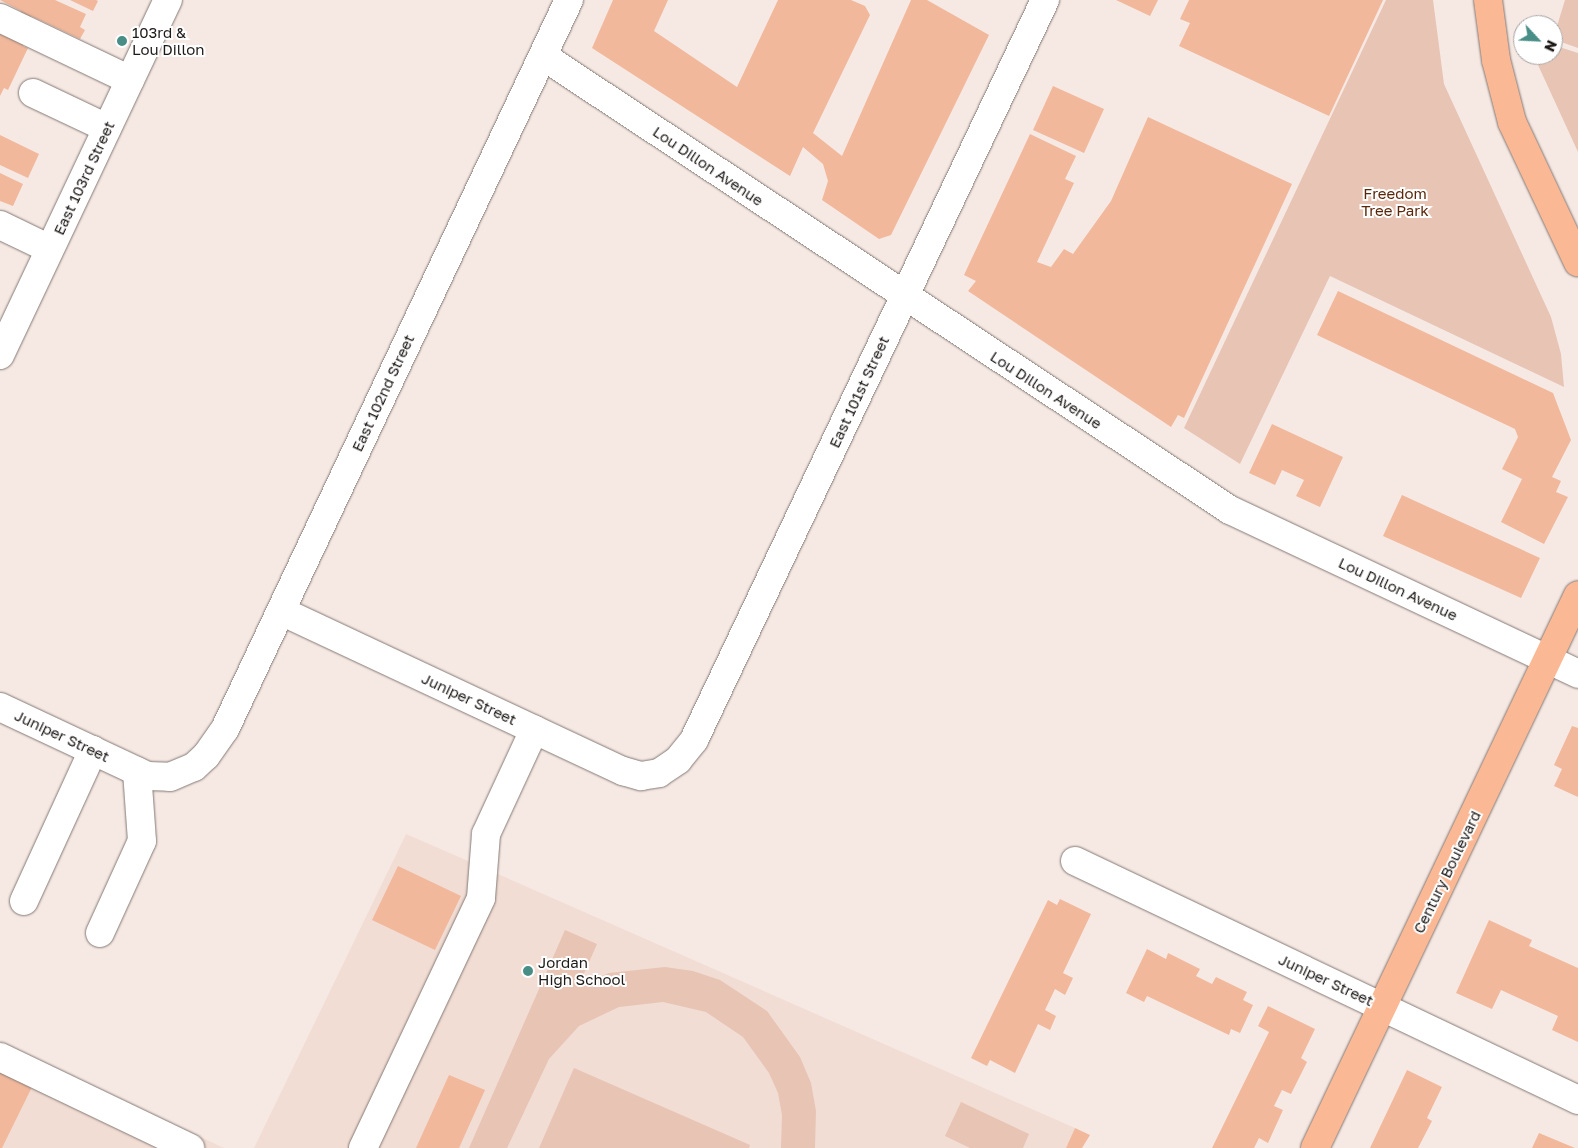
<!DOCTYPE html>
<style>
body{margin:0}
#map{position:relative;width:1578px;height:1148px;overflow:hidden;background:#f6e9e4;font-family:"Golos Text",sans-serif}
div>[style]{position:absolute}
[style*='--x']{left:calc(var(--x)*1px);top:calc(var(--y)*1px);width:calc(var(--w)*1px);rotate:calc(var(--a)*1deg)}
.built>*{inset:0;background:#f1ddd4}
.green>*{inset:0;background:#e8c4b4}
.building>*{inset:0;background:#f1b89c}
.roads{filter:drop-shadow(0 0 1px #847974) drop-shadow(0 0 1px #847974)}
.minor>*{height:28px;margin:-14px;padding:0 14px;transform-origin:14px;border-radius:14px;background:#fff}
.major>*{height:28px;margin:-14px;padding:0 14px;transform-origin:14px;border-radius:14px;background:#fbb895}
.dots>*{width:14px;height:14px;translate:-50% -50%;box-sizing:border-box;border:2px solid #fff;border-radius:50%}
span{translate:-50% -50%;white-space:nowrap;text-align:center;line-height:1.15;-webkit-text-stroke:4px #fff;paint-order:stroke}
.poi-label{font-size:15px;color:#1e1a18}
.left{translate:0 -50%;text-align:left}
.street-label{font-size:15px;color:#1e1a18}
.park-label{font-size:15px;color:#5a2609}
.north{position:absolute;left:1513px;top:15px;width:50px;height:50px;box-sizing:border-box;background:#fff;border:1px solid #a5a3a3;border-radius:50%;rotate:115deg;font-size:14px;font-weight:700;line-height:20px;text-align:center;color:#1e1a18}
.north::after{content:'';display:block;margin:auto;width:18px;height:22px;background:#488e86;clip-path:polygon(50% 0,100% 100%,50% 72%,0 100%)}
</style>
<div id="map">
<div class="built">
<div style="clip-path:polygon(406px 834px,482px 867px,1075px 1128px,1066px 1148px,254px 1148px)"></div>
<div style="clip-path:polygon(0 1042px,224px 1148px,0 1148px)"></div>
</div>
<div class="green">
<div style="clip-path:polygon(1386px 0,1433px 0,1444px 84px,1551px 317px,1561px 354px,1564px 387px,1330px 276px,1240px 464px,1184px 428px)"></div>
<div style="clip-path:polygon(1565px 0,1578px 0,1578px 48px,1553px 39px)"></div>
<div style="clip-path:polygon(1553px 45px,1578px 53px,1578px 152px,1538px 65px,1536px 55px,1553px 55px)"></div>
<div style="clip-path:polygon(565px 930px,597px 944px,579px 985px,609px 973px,665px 967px,693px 971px,720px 980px,767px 1011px,800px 1057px,811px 1083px,816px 1111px,815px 1148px,781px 1148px,782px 1115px,778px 1093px,769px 1073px,743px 1037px,706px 1012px,663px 1002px,619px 1007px,579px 1026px,549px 1059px,507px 1148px,469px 1148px)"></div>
<div style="clip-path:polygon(574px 1068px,750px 1145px,749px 1148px,539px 1148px)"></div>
<div style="clip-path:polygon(961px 1102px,1029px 1134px,1023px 1148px,970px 1148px,945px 1136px)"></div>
</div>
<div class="building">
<div style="clip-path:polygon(0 0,55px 0,86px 14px,80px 27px,85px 30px,80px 39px,31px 16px,30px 20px,19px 15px,21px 11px)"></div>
<div style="clip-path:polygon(70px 0,96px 0,98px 1px,93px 11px)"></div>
<div style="clip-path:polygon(613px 0,668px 0,654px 31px,737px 87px,778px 0,851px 0,865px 6px,870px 15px,813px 133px,842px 156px,911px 0,927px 0,989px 35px,891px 235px,879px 239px,822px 200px,828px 181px,823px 164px,803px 147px,790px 176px,592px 48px)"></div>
<div style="clip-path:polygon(1116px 0,1158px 0,1150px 16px)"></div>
<div style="clip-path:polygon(1189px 0,1383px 0,1329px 116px,1179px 46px,1190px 23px,1180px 19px)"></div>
<div style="clip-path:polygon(0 29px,25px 41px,23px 46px,28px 48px,8px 90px,4px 88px,0 96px)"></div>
<div style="clip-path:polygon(1053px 86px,1104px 109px,1084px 153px,1033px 130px)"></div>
<div style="clip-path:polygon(1148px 117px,1292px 184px,1184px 418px,1178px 415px,1171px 427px,968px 291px,976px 281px,964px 275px,1030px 134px,1076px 156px,1065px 179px,1074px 183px,1037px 262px,1051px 267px,1064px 249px,1073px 254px,1111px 201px)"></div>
<div style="clip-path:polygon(0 135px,39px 154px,28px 178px,0 165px)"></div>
<div style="clip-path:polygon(0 173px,23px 184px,13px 206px,0 201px)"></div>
<div style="clip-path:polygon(1338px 291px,1553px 393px,1571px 440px,1552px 477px,1561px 481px,1556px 492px,1568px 497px,1544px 544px,1501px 522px,1522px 479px,1502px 469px,1518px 437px,1515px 429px,1317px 335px)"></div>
<div style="clip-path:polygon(1272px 424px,1343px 457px,1320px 507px,1296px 496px,1304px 480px,1282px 470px,1275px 485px,1249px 473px)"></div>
<div style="clip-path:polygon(1402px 495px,1540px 558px,1521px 598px,1383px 536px)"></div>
<div style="clip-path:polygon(1572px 726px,1578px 728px,1578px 797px,1554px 786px,1562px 769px,1554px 765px)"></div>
<div style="clip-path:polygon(398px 866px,461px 896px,435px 950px,372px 920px)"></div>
<div style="clip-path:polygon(1060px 899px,1091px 914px,1063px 973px,1073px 978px,1065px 995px,1055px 989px,1045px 1010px,1056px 1016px,1050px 1030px,1038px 1024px,1015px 1073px,990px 1060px,987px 1066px,971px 1058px,1048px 900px,1057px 905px)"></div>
<div style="clip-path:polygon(1489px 920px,1532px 940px,1529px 946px,1578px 968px,1578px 1042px,1552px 1030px,1558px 1016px,1501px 990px,1492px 1009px,1456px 993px)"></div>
<div style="clip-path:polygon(1147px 949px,1166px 959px,1168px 953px,1200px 969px,1196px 976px,1212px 984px,1216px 977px,1247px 992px,1243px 1000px,1253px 1005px,1240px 1033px,1231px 1029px,1229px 1035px,1147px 996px,1144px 1002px,1126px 993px)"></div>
<div style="clip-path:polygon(1268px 1006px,1315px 1029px,1301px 1058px,1307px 1062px,1291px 1094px,1282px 1090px,1274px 1106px,1283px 1110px,1268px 1143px,1259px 1138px,1254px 1148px,1212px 1148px,1269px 1032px,1258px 1026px)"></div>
<div style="clip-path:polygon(1407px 1070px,1442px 1087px,1427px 1118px,1432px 1121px,1418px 1148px,1370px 1148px)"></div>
<div style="clip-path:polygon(0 1072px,32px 1087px,2px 1148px,0 1148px)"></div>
<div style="clip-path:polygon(449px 1075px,485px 1090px,459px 1148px,416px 1148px)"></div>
<div style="clip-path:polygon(1075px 1128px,1090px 1135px,1082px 1148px,1066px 1148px)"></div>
<div style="clip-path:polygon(1539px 1133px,1575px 1148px,1532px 1148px)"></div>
</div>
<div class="roads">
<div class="minor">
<div style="--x:0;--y:18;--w:144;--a:25.5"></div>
<div style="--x:543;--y:56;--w:823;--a:33.46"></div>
<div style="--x:1230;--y:510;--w:385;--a:25.2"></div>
<div style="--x:33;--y:93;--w:82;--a:25.3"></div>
<div style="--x:0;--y:225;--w:55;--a:25.6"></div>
<div style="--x:0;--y:355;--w:393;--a:-64.7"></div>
<div style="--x:281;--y:611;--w:378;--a:25.1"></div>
<div style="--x:623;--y:771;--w:19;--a:16"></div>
<div style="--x:641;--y:776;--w:18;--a:-9"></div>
<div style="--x:659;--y:773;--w:23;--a:-34"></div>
<div style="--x:678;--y:760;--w:26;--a:-51"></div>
<div style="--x:694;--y:740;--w:819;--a:-64.62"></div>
<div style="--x:0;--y:707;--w:162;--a:25.1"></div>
<div style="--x:147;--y:776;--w:23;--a:2"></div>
<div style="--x:170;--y:777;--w:26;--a:-23"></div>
<div style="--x:194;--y:767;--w:16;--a:-43"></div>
<div style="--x:206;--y:756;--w:33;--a:-55"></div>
<div style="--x:225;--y:729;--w:806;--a:-64.74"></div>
<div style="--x:1075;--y:861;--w:557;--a:25.41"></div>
<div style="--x:24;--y:901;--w:166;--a:-65.4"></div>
<div style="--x:100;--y:933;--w:101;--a:-65.5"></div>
<div style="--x:142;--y:841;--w:70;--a:-94.1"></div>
<div style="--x:0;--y:1057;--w:211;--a:25.6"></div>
<div style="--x:363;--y:1148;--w:276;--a:-64.7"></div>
<div style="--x:481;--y:898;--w:64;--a:-85.5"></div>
<div style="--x:486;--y:834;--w:115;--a:-65.2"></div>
</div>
<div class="major">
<div style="--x:1488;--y:0;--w:61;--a:82.4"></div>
<div style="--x:1496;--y:60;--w:64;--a:75.5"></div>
<div style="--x:1512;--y:122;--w:155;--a:64.8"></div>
<div style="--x:1315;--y:1148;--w:612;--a:-64.56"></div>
</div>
</div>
<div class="dots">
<div style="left:122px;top:41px;background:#488e86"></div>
<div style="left:528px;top:971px;background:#488e86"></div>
</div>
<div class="poi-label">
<span class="left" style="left:132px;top:41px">103rd &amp;<br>Lou Dillon</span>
<span class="left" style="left:538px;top:971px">Jordan<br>High School</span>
</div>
<div class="street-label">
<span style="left:708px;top:166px;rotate:34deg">Lou Dillon Avenue</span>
<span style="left:84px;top:178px;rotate:-65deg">East 103rd Street</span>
<span style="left:1046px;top:390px;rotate:33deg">Lou Dillon Avenue</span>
<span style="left:859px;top:392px;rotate:-65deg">East 101st Street</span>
<span style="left:383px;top:393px;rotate:-65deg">East 102nd Street</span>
<span style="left:1398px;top:589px;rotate:25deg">Lou Dillon Avenue</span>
<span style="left:469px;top:699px;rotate:25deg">Juniper Street</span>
<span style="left:62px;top:736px;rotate:25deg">Juniper Street</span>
<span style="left:1447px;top:872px;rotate:-64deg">Century Boulevard</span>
<span style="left:1326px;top:980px;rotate:25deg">Juniper Street</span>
</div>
<div class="park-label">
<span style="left:1395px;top:202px">Freedom<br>Tree Park</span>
</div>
<div class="north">N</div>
</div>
